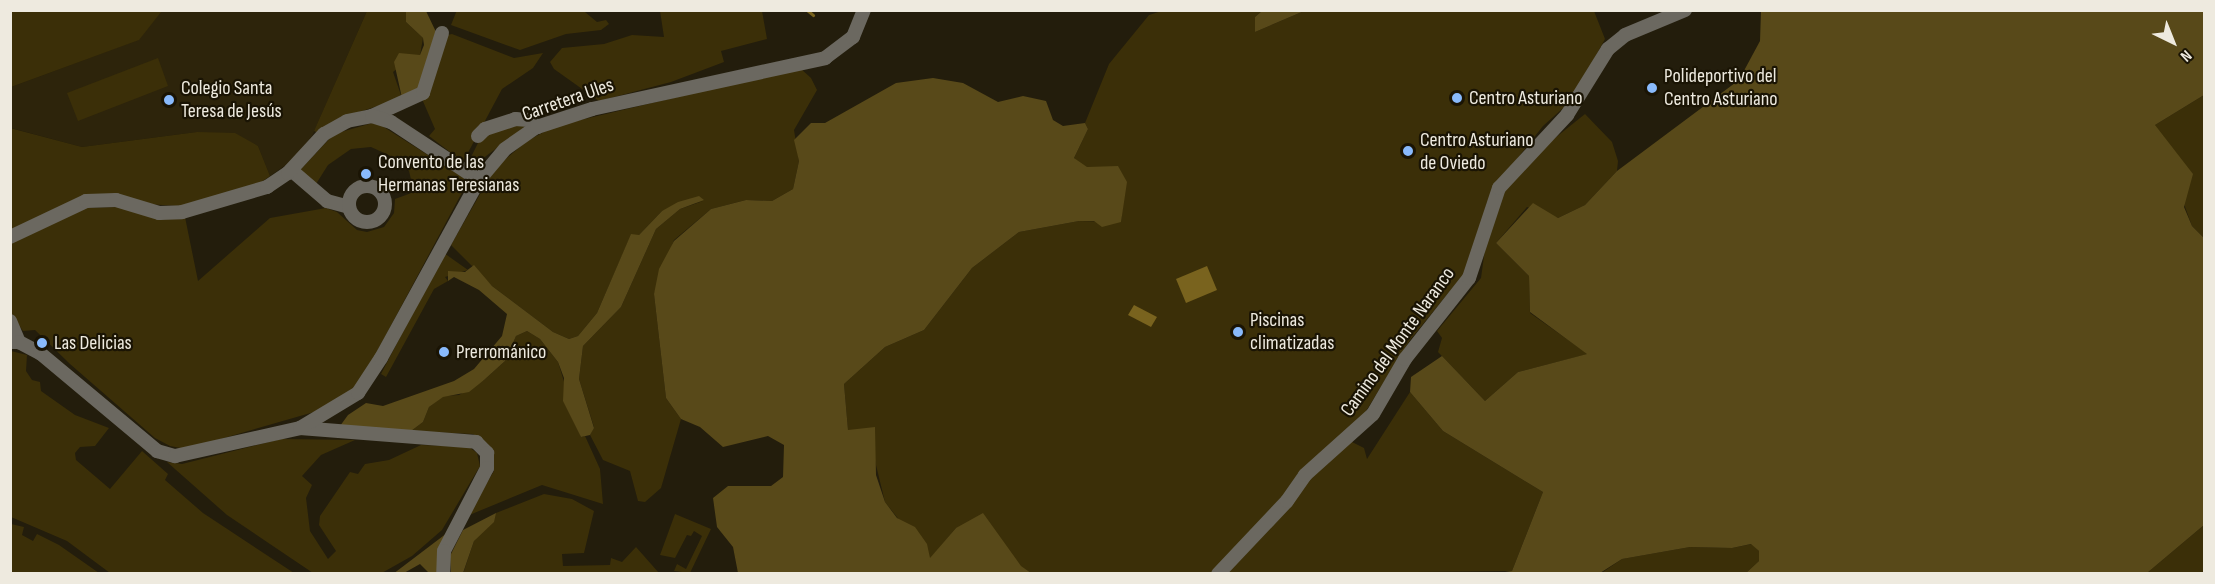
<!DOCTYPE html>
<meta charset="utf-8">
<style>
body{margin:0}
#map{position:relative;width:2215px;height:584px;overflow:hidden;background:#231d0c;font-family:"Sofia Sans Condensed",sans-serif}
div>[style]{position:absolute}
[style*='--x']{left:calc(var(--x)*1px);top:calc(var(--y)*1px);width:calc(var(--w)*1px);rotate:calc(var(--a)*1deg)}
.built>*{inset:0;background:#2d240b}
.green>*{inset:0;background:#3b2f08}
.forest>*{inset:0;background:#584919}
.water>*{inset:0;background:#79631e}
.stream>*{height:3px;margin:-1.5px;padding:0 1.5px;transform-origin:1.5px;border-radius:1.5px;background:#79631e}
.minor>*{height:14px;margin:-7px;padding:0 7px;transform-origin:7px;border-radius:7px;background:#6b6860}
.minor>.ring{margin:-7px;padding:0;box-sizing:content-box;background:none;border:14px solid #6b6860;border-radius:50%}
.dots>*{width:16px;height:16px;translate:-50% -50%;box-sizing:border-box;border:3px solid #1a1404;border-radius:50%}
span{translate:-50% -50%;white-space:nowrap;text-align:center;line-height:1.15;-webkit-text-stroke:4.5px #1a1404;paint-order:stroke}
.poi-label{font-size:20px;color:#eeeadf}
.left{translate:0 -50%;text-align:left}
.street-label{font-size:20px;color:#eeeadf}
.frame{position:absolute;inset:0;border:12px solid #eeeadf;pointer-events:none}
.north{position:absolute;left:2143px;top:12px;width:60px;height:60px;-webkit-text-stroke:4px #1a1404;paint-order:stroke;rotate:137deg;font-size:16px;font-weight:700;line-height:24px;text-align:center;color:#eeeadf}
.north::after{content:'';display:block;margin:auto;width:21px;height:27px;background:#eeeadf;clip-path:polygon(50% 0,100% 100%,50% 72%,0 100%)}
</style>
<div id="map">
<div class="built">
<div style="clip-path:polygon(162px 11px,367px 11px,312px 136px,293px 160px,270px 176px,258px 146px,197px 132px,82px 147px,11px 128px,11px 87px,138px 40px)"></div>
</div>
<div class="green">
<div style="clip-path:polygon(457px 10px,610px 10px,610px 11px,585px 12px,597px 22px,606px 20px,609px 24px,601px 30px,566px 34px,520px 50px,451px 25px)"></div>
<div style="clip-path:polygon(1165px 10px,1262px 11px,1255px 17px,1255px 32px,1304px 11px,1594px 11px,1605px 39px,1571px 101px,1543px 126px,1502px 178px,1487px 202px,1468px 269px,1410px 340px,1361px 419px,1214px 573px,1031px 573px,956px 528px,930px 559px,885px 502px,875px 461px,848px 430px,844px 384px,885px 347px,924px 330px,972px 268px,1019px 232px,1079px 221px,1121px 222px,1123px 201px,1074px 158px,1088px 129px,1085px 123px,1109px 64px,1149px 15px)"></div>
<div style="clip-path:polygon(10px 11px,11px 10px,162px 11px,139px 40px,11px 87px)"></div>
<div style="clip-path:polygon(367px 11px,406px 11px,406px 22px,423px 38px,420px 55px,411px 57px,393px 72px,402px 98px,359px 112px,318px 133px,314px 131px)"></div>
<div style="clip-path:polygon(660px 11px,762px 11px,767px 39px,721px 51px,724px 62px,671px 82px,599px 101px,554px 69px,550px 62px,562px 48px,604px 44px,632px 35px,664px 37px)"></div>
<div style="clip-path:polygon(452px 34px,514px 58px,543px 53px,533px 68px,502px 89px,463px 162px,429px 136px,435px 129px,422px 99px,447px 35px)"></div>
<div style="clip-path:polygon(158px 58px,168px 86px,78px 121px,67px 93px)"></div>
<div style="clip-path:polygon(800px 68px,811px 78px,817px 90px,794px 130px,799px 161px,793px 189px,772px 201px,746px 200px,711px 209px,674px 240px,654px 294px,666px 398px,681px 419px,661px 488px,645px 502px,638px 501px,630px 471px,603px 460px,590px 435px,594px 427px,579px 379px,583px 346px,621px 307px,656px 229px,680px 209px,703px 201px,662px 211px,639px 235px,631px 235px,597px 313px,578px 336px,569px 339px,553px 332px,492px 286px,451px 245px,495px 168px,527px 141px,555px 126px)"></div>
<div style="clip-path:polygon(2204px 95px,2204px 238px,2192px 226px,2155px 125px)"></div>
<div style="clip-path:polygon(1585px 114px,1612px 142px,1618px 161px,1617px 171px,1585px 205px,1558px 218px,1527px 207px,1496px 243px,1529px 276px,1530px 313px,1588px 354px,1518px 372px,1485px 401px,1438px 352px,1442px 338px,1437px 331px,1481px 278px,1485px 249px,1505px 187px,1525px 162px)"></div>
<div style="clip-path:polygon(376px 122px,464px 178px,466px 185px,364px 376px,352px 389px,321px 410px,186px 449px,170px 446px,155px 438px,70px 364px,35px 330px,23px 331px,11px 313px,10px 244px,83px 208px,119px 207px,185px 217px,198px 281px,270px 218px,326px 208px,337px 212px,357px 230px,367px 232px,384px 227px,394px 213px,395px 199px,414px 192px,409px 171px,393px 157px,371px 147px,351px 149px,328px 165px,316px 184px,300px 170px,334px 134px)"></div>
<div style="clip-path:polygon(505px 124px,528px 125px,478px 162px,469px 161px,480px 139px)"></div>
<div style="clip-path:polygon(10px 128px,82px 147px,197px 132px,235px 133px,258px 146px,270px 176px,260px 183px,180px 206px,75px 200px,11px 232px)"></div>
<div style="clip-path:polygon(444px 253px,468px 270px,445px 277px,448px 281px,434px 289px,386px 377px,381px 374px)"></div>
<div style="clip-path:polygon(527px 331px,540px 339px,558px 362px,581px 437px,585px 436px,600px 469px,603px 504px,542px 485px,467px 516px,494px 471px,488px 444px,473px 434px,411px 431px,423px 422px,429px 407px,443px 396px,459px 395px,484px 380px,505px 361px,516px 336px)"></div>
<div style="clip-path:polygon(11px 351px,27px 355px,26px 371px,32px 380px,40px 382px,41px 391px,75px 415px,109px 428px,95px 446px,80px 447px,75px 453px,76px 460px,110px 489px,142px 451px,168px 474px,165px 480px,203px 513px,294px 573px,110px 573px,67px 541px,11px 517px)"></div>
<div style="clip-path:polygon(1410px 392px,1443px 431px,1543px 492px,1512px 571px,1222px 574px,1302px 484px,1350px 441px,1364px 448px,1367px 459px)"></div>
<div style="clip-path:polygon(281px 439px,355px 440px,321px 455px,302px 476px,312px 485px,306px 498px,310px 531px,328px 559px,336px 551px,319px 525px,320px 516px,350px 472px,358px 474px,365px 464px,389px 460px,421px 445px,469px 447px,477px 453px,480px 466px,442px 530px,412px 556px,380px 574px,313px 573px,227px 515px,167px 462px,182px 464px)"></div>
<div style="clip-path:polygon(544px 494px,572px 499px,594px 511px,584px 553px,562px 554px,563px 566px,610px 565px,611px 558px,622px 562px,636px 547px,659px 573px,463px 574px,474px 541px,496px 513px)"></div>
<div style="clip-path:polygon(675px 514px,711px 529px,690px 573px,674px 571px,677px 564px,686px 569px,702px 536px,694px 531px,691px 536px,687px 535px,675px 558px,660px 555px)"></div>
<div style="clip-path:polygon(11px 524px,24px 527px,22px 535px,33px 541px,37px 534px,59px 545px,99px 573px,11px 573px)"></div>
<div style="clip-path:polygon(2204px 525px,2204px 573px,2147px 573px)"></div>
<div style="clip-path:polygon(1752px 544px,1759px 551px,1759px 561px,1746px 573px,1600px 574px,1622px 559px,1690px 547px,1732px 548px)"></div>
</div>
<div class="forest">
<div style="clip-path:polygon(406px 11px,426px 11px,437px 34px,420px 87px,402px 98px,394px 62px,399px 53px,420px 55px,424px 45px,423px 38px,406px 22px)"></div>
<div style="clip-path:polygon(1262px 11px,1262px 10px,1304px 11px,1255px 32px,1255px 17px)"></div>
<div style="clip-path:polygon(1761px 11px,2204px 11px,2204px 95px,2155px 125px,2193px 174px,2184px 207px,2192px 226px,2204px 238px,2204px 525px,2147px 573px,1746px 573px,1759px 561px,1759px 551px,1751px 544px,1732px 548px,1690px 547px,1622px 559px,1600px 573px,1498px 573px,1512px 571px,1543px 492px,1443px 431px,1410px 392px,1411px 377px,1442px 356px,1485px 401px,1518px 372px,1587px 354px,1530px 312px,1529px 276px,1496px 243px,1533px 203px,1558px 218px,1585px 205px,1617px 171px,1739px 80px,1760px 41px)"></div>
<div style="clip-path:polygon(933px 78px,963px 83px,998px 102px,1023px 96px,1046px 101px,1053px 120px,1063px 126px,1085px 123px,1088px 129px,1074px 158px,1087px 167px,1118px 166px,1127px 182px,1121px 222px,1102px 227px,1094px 221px,1079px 221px,1019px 232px,972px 268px,924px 330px,885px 347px,844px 384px,848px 430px,875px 427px,876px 475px,885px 502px,897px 518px,915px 527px,927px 544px,930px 558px,956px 528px,983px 513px,1021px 566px,1031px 573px,738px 573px,733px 547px,717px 527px,713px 498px,728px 486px,771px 486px,783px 477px,784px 445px,768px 436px,723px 447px,700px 427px,681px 419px,666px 398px,654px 294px,659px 269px,674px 241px,711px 209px,746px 200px,772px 201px,793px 189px,799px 161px,794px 140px,811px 123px,825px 123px,896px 83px)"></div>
<div style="clip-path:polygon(699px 196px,704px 200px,680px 209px,656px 229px,621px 307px,583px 346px,579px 379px,594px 428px,590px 435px,581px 437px,563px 401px,564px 378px,558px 362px,540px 339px,527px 331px,516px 336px,505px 361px,484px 380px,469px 392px,443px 397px,429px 407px,423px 422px,411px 431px,340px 426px,348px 415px,366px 403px,383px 406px,454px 381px,474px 369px,502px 336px,507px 314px,479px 290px,454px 277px,448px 281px,448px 271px,465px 272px,474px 265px,492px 286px,553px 332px,569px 339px,578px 336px,597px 313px,631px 234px,639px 235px,662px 211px,678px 202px)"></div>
<div style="clip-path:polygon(496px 513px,494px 522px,474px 541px,463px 573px,451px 573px,450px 556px,463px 530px)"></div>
<div style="clip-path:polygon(447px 533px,437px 573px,429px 573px,420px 564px,404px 573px,393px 574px)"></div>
</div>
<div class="water">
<div style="clip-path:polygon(1207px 266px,1217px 290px,1186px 303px,1176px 279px)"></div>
<div style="clip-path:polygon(1134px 305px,1157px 317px,1151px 327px,1128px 315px)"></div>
</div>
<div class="stream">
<div style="--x:807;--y:10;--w:8;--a:40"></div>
</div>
<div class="minor">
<div style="--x:372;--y:116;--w:56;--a:-24.3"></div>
<div style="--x:423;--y:93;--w:63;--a:-72.4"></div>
<div style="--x:478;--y:136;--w:10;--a:-45"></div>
<div style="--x:485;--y:129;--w:32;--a:-18"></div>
<div style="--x:515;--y:119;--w:14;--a:4"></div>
<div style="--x:529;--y:120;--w:11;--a:41"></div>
<div style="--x:291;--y:170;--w:48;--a:40.7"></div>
<div style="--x:327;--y:201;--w:23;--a:15"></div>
<div class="ring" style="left:349px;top:186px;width:22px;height:22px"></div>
<div style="--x:10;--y:237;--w:84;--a:-25.3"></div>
<div style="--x:86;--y:201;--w:30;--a:-2"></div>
<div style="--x:116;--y:200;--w:45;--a:16.8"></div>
<div style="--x:159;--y:213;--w:23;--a:-2"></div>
<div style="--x:182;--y:212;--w:89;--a:-16.4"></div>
<div style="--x:267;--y:187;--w:25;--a:-34"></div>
<div style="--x:288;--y:173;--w:53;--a:-47.3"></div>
<div style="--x:324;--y:134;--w:26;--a:-29"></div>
<div style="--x:347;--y:121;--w:25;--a:-11"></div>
<div style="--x:372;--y:116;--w:20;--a:18"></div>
<div style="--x:391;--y:122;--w:105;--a:33.4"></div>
<div style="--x:10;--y:321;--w:23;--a:67"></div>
<div style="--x:10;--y:342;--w:9;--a:0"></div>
<div style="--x:19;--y:342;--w:24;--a:28"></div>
<div style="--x:40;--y:353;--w:153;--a:39.9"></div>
<div style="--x:157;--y:451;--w:19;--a:16"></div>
<div style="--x:175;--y:456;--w:128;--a:-12.6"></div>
<div style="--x:300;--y:428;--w:177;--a:4.5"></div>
<div style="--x:476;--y:442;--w:16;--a:45"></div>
<div style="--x:487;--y:453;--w:15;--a:90"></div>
<div style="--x:487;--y:468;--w:93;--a:117.4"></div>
<div style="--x:444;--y:551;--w:23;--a:92"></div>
<div style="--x:300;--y:428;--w:68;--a:-31.1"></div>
<div style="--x:358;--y:393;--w:42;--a:-56.7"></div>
<div style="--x:381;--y:358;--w:203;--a:-61.2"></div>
<div style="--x:479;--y:180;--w:40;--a:-50"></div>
<div style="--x:505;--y:149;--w:39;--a:-35"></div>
<div style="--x:537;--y:127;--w:58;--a:-18.1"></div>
<div style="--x:592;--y:109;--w:239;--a:-12.3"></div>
<div style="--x:825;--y:58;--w:35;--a:-37"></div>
<div style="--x:853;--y:37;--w:29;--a:-68"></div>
<div style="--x:1218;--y:574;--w:100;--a:-46.6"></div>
<div style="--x:1287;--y:501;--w:32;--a:-55"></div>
<div style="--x:1305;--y:475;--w:91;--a:-41.9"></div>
<div style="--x:1373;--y:414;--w:64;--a:-59.8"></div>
<div style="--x:1405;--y:359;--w:103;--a:-51.7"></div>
<div style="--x:1469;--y:278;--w:95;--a:-71.6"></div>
<div style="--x:1499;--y:188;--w:100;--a:-47"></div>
<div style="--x:1567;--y:115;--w:78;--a:-58.2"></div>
<div style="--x:1608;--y:49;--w:22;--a:-39"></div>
<div style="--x:1625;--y:35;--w:65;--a:-22.6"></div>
</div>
<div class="dots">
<div style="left:1652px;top:88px;background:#89bafc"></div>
<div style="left:1457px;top:98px;background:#89bafc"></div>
<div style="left:169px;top:100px;background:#89bafc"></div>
<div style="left:1408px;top:151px;background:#89bafc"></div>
<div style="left:366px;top:174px;background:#89bafc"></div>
<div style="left:1238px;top:332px;background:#89bafc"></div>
<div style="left:42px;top:343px;background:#89bafc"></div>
<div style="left:444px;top:352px;background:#89bafc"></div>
</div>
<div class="poi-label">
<span class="left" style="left:1664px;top:88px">Polideportivo del<br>Centro Asturiano</span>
<span class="left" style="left:181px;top:100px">Colegio Santa<br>Teresa de Jesús</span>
<span class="left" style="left:1469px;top:98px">Centro Asturiano</span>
<span class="left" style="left:1420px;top:152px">Centro Asturiano<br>de Oviedo</span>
<span class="left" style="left:378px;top:174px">Convento de las<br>Hermanas Teresianas</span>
<span class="left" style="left:1250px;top:332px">Piscinas<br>climatizadas</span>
<span class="left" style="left:54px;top:343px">Las Delicias</span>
<span class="left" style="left:456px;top:352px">Prerrománico</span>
</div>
<div class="street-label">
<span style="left:568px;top:100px;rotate:-19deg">Carretera Ules</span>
<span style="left:1398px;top:342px;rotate:-54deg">Camino del Monte Naranco</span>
</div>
<div class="frame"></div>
<div class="north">N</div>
</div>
